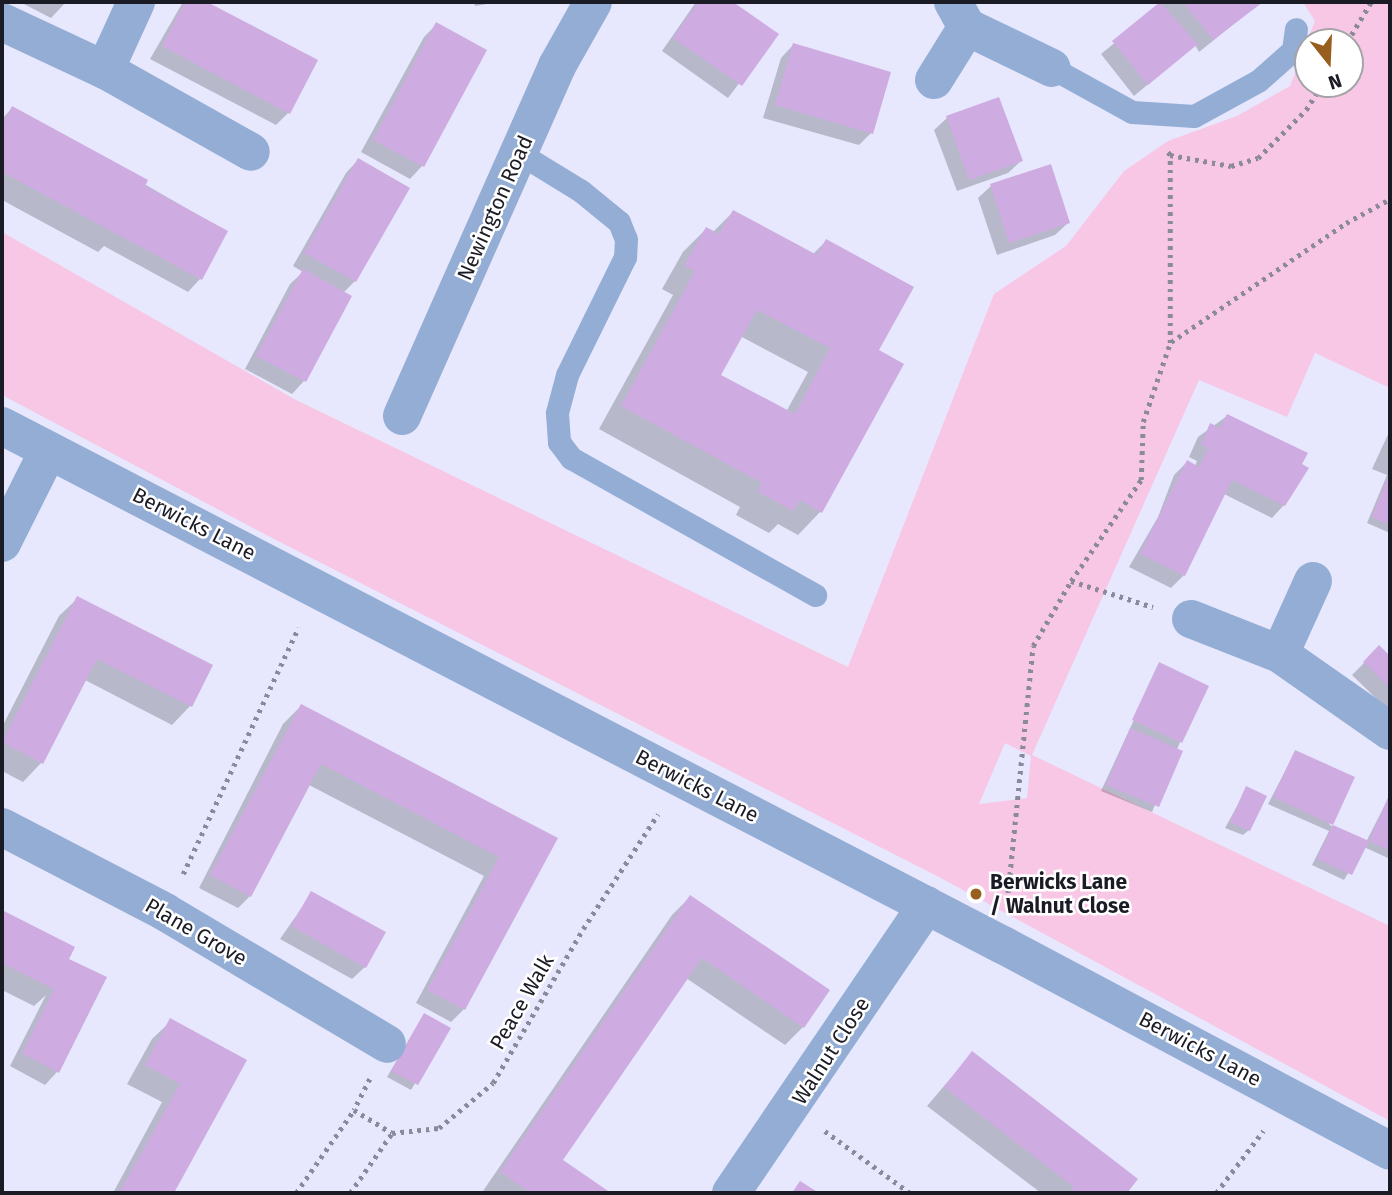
<!DOCTYPE html>
<style>
body{margin:0}
#map{position:relative;width:1392px;height:1195px;overflow:hidden;background:#e7e7fe;font-family:"Fira Sans",sans-serif}
div>[style]{position:absolute}
[style*='--x']{left:calc(var(--x)*1px);top:calc(var(--y)*1px);width:calc(var(--w)*1px);rotate:calc(var(--a)*1deg)}
.green>*{inset:0;background:#f8c7e5}
.shadow>*{inset:0;background:#0003}
.building>*{inset:0;background:#ceabe0}
.path>*{height:4.5px;margin-top:-2.25px;transform-origin:0;background:repeating-linear-gradient(90deg,#8a8a9b 0 3.5px,transparent 0 8.5px)}
.service>*{height:23px;margin:-11.5px;padding:0 11.5px;transform-origin:11.5px;border-radius:11.5px;background:#93add4}
.minor>*{height:38px;margin:-19px;padding:0 19px;transform-origin:19px;border-radius:19px;background:#93add4}
.tertiary>*{height:38px;margin:-19px;padding:0 19px;transform-origin:19px;border-radius:19px;background:#93add4}
.dots>*{width:19px;height:19px;translate:-50% -50%;box-sizing:border-box;border:4px solid #fff;border-radius:50%}
span{translate:-50% -50%;white-space:nowrap;text-align:center;line-height:1.15;-webkit-text-stroke:5px #fff;paint-order:stroke}
.street-label{font-size:21px;color:#1b1b25}
.poi-label{font-size:21px;color:#1b1b25;font-weight:700}
.left{translate:0 -50%;text-align:left}
.frame{position:absolute;inset:0;border:4px solid #1b1b25;pointer-events:none}
.north{position:absolute;left:1294px;top:28px;width:70px;height:70px;box-sizing:border-box;background:#fff;border:2px solid #a4a4a8;border-radius:50%;rotate:162deg;font-size:19px;font-weight:700;line-height:28px;text-align:center;color:#1b1b25}
.north::after{content:'';display:block;margin:auto;width:24px;height:32px;background:#985e1d;clip-path:polygon(50% 0,100% 100%,50% 72%,0 100%)}
</style>
<div id="map">
<div class="green">
<div style="clip-path:polygon(evenodd,1303px 2px,1390px 2px,1390px 388px,1315px 353px,1287px 417px,1199px 380px,1032px 755px,1390px 926px,1390px 1121px,935px 875px,274px 539px,2px 395px,2px 232px,294px 399px,848px 667px,994px 294px,1066px 246px,1124px 171px,1168px 141px,1237px 116px,1290px 86px,1315px 21px,1303px 2px,1308px 42px,1350px 42px,1350px 84px,1308px 84px,1308px 42px,1303px 2px,1005px 743px,1031px 756px,1027px 798px,979px 804px,1005px 743px)"></div>
</div>
<div class="shadow">
<div style="clip-path:polygon(20px 2px,66px 2px,51px 18px)"></div>
<div style="clip-path:polygon(183px 2px,204px 2px,316px 61px,288px 113px,276px 125px,150px 59px)"></div>
<div style="clip-path:polygon(474px 2px,499px 2px,475px 6px)"></div>
<div style="clip-path:polygon(696px 2px,730px 2px,776px 34px,728px 98px,662px 51px)"></div>
<div style="clip-path:polygon(1165px 2px,1260px 3px,1199px 52px,1195px 45px,1134px 96px,1101px 54px)"></div>
<div style="clip-path:polygon(437px 24px,422px 166px,410px 179px,361px 152px,424px 37px)"></div>
<div style="clip-path:polygon(793px 45px,871px 133px,859px 145px,763px 118px,781px 58px)"></div>
<div style="clip-path:polygon(12px 108px,226px 231px,200px 279px,188px 292px,104px 246px,98px 252px,2px 200px,2px 119px)"></div>
<div style="clip-path:polygon(947px 118px,1021px 161px,1008px 173px,957px 191px,934px 130px)"></div>
<div style="clip-path:polygon(358px 160px,408px 189px,355px 281px,343px 293px,350px 297px,304px 381px,292px 394px,245px 369px,290px 284px,303px 272px,293px 266px,346px 173px)"></div>
<div style="clip-path:polygon(991px 186px,1068px 223px,1055px 235px,997px 255px,978px 198px)"></div>
<div style="clip-path:polygon(evenodd,733px 212px,812px 255px,826px 241px,876px 351px,821px 511px,798px 535px,778px 524px,769px 533px,736px 515px,740px 507px,599px 429px,673px 295px,662px 289px,683px 252px,706px 229px,712px 233px,733px 212px,740px 336px,808px 372px,786px 412px,719px 376px,740px 336px)"></div>
<div style="clip-path:polygon(1227px 416px,1284px 505px,1272px 518px,1224px 494px,1184px 575px,1171px 588px,1129px 567px,1158px 517px,1174px 475px,1187px 462px,1195px 466px,1197px 461px,1189px 457px,1198px 437px)"></div>
<div style="clip-path:polygon(1390px 430px,1390px 533px,1367px 523px,1387px 475px,1372px 469px)"></div>
<div style="clip-path:polygon(78px 598px,211px 666px,190px 706px,172px 725px,85px 680px,41px 763px,23px 782px,2px 771px,2px 727px,59px 616px)"></div>
<div style="clip-path:polygon(1379px 648px,1390px 658px,1390px 712px,1352px 675px)"></div>
<div style="clip-path:polygon(1160px 664px,1180px 742px,1152px 812px,1101px 791px)"></div>
<div style="clip-path:polygon(301px 706px,555px 839px,464px 1009px,451px 1022px,416px 1003px,484px 876px,309px 785px,250px 896px,238px 908px,199px 888px,283px 724px)"></div>
<div style="clip-path:polygon(1295px 752px,1330px 825px,1366px 842px,1390px 795px,1390px 859px,1364px 847px,1344px 880px,1312px 865px,1329px 831px,1268px 804px)"></div>
<div style="clip-path:polygon(1247px 788px,1249px 830px,1243px 835px,1225px 828px)"></div>
<div style="clip-path:polygon(312px 893px,365px 967px,352px 979px,280px 939px)"></div>
<div style="clip-path:polygon(690px 897px,803px 1027px,785px 1045px,686px 978px,561px 1161px,608px 1193px,483px 1191px,672px 915px)"></div>
<div style="clip-path:polygon(2px 912px,72px 948px,63px 966px,104px 978px,57px 1072px,45px 1085px,10px 1066px,46px 995px,34px 1006px,2px 990px)"></div>
<div style="clip-path:polygon(424px 1015px,448px 1029px,411px 1090px,387px 1077px)"></div>
<div style="clip-path:polygon(171px 1021px,244px 1061px,172px 1193px,113px 1193px,162px 1102px,127px 1084px,152px 1039px)"></div>
<div style="clip-path:polygon(972px 1053px,1136px 1179px,1125px 1193px,1041px 1193px,927px 1106px)"></div>
</div>
<div class="building">
<div style="clip-path:polygon(185px 2px,207px 2px,318px 60px,290px 114px,162px 46px)"></div>
<div style="clip-path:polygon(698px 2px,733px 2px,779px 34px,742px 86px,673px 38px)"></div>
<div style="clip-path:polygon(1160px 2px,1198px 44px,1148px 85px,1112px 41px)"></div>
<div style="clip-path:polygon(1183px 2px,1263px 2px,1213px 40px)"></div>
<div style="clip-path:polygon(436px 22px,487px 50px,424px 167px,373px 140px)"></div>
<div style="clip-path:polygon(793px 43px,891px 72px,873px 134px,775px 105px)"></div>
<div style="clip-path:polygon(999px 97px,1023px 161px,969px 180px,946px 116px)"></div>
<div style="clip-path:polygon(12px 106px,148px 180px,145px 186px,228px 231px,202px 280px,2px 172px,2px 125px)"></div>
<div style="clip-path:polygon(358px 158px,410px 188px,356px 282px,304px 253px)"></div>
<div style="clip-path:polygon(1051px 164px,1070px 223px,1009px 243px,990px 184px)"></div>
<div style="clip-path:polygon(evenodd,733px 210px,817px 255px,826px 239px,914px 287px,879px 350px,904px 364px,822px 513px,800px 500px,793px 511px,758px 492px,762px 483px,621px 406px,695px 271px,684px 266px,706px 227px,719px 234px,733px 210px,757px 310px,830px 348px,795px 414px,721px 375px,757px 310px)"></div>
<div style="clip-path:polygon(303px 269px,352px 296px,306px 382px,256px 356px)"></div>
<div style="clip-path:polygon(1227px 414px,1308px 453px,1302px 464px,1309px 468px,1285px 506px,1232px 480px,1185px 576px,1140px 554px,1187px 460px,1199px 467px,1208px 448px,1201px 445px,1210px 423px,1220px 428px)"></div>
<div style="clip-path:polygon(1390px 472px,1390px 525px,1372px 517px)"></div>
<div style="clip-path:polygon(77px 596px,213px 665px,192px 707px,97px 659px,43px 764px,2px 742px)"></div>
<div style="clip-path:polygon(1379px 645px,1390px 656px,1390px 688px,1363px 662px)"></div>
<div style="clip-path:polygon(1159px 662px,1209px 686px,1182px 743px,1132px 720px)"></div>
<div style="clip-path:polygon(301px 704px,558px 838px,465px 1010px,427px 990px,499px 857px,321px 764px,251px 897px,210px 875px)"></div>
<div style="clip-path:polygon(1130px 728px,1183px 751px,1159px 807px,1106px 785px)"></div>
<div style="clip-path:polygon(1295px 750px,1355px 777px,1333px 825px,1273px 797px)"></div>
<div style="clip-path:polygon(1246px 786px,1267px 796px,1250px 831px,1230px 822px)"></div>
<div style="clip-path:polygon(1390px 793px,1390px 851px,1369px 841px,1352px 875px,1317px 859px,1333px 825px,1369px 841px)"></div>
<div style="clip-path:polygon(311px 891px,386px 932px,366px 968px,291px 926px)"></div>
<div style="clip-path:polygon(690px 895px,830px 990px,804px 1028px,702px 958px,563px 1160px,611px 1193px,531px 1193px,500px 1172px)"></div>
<div style="clip-path:polygon(2px 910px,75px 947px,69px 959px,107px 977px,59px 1073px,22px 1053px,54px 989px,2px 963px)"></div>
<div style="clip-path:polygon(424px 1013px,451px 1028px,418px 1085px,391px 1071px)"></div>
<div style="clip-path:polygon(170px 1018px,247px 1060px,174px 1193px,119px 1193px,180px 1084px,145px 1065px)"></div>
<div style="clip-path:polygon(972px 1051px,1138px 1179px,1127px 1193px,1069px 1193px,1074px 1187px,944px 1087px)"></div>
<div style="clip-path:polygon(800px 1181px,819px 1193px,792px 1193px)"></div>
</div>
<div class="path">
<div style="--x:1347;--y:42;--w:47;--a:-59"></div>
<div style="--x:1170;--y:155;--w:62;--a:10.2"></div>
<div style="--x:1231;--y:166;--w:28;--a:-17"></div>
<div style="--x:1258;--y:158;--w:68;--a:-45"></div>
<div style="--x:1306;--y:110;--w:31;--a:-58"></div>
<div style="--x:1171;--y:342;--w:212;--a:-34.2"></div>
<div style="--x:1346;--y:223;--w:50;--a:-28.6"></div>
<div style="--x:1071;--y:581;--w:86;--a:17.6"></div>
<div style="--x:183;--y:874;--w:272;--a:-64.9"></div>
<div style="--x:1007;--y:901;--w:256;--a:-84.2"></div>
<div style="--x:1033;--y:646;--w:75;--a:-59.7"></div>
<div style="--x:1071;--y:581;--w:123;--a:-55.3"></div>
<div style="--x:1141;--y:480;--w:58;--a:-88"></div>
<div style="--x:1143;--y:422;--w:83;--a:-71.1"></div>
<div style="--x:1170;--y:343;--w:188;--a:-90"></div>
<div style="--x:1170;--y:155;--w:8;--a:-130"></div>
<div style="--x:370;--y:1079;--w:35;--a:117"></div>
<div style="--x:354;--y:1110;--w:44;--a:31.2"></div>
<div style="--x:825;--y:1131;--w:105;--a:36.1"></div>
<div style="--x:296;--y:1193;--w:101;--a:-55.1"></div>
<div style="--x:350;--y:1193;--w:73;--a:-55"></div>
<div style="--x:392;--y:1133;--w:47;--a:-6.1"></div>
<div style="--x:439;--y:1128;--w:70;--a:-39.8"></div>
<div style="--x:493;--y:1083;--w:178;--a:-59.7"></div>
<div style="--x:583;--y:929;--w:137;--a:-56.9"></div>
<div style="--x:1216;--y:1193;--w:78;--a:-52.8"></div>
</div>
<div class="service">
<div style="--x:1052;--y:68;--w:91;--a:28.8"></div>
<div style="--x:1132;--y:112;--w:62;--a:3.7"></div>
<div style="--x:1194;--y:116;--w:73;--a:-28.7"></div>
<div style="--x:1258;--y:81;--w:47;--a:-41.5"></div>
<div style="--x:1293;--y:50;--w:21;--a:-82"></div>
<div style="--x:519;--y:153;--w:73;--a:31.5"></div>
<div style="--x:581;--y:191;--w:49;--a:39.2"></div>
<div style="--x:619;--y:222;--w:18;--a:68"></div>
<div style="--x:626;--y:239;--w:18;--a:93"></div>
<div style="--x:625;--y:257;--w:131;--a:116.2"></div>
<div style="--x:567;--y:375;--w:39;--a:105"></div>
<div style="--x:557;--y:413;--w:29;--a:86"></div>
<div style="--x:559;--y:442;--w:20;--a:53"></div>
<div style="--x:571;--y:458;--w:280;--a:29.3"></div>
</div>
<div class="minor">
<div style="--x:953;--y:2;--w:29;--a:61"></div>
<div style="--x:967;--y:27;--w:94;--a:25.8"></div>
<div style="--x:2;--y:22;--w:114;--a:25"></div>
<div style="--x:105;--y:70;--w:167;--a:29.3"></div>
<div style="--x:105;--y:70;--w:75;--a:-65.5"></div>
<div style="--x:934;--y:80;--w:62;--a:-58.1"></div>
<div style="--x:402;--y:416;--w:383;--a:-66.1"></div>
<div style="--x:557;--y:66;--w:73;--a:-60.6"></div>
<div style="--x:2;--y:543;--w:103;--a:-63.4"></div>
<div style="--x:1191;--y:619;--w:96;--a:21.5"></div>
<div style="--x:1280;--y:654;--w:134;--a:35"></div>
<div style="--x:1280;--y:654;--w:80;--a:-65.7"></div>
<div style="--x:2;--y:827;--w:184;--a:27.5"></div>
<div style="--x:165;--y:912;--w:258;--a:30.7"></div>
<div style="--x:731;--y:1193;--w:348;--a:-55.8"></div>
</div>
<div class="tertiary">
<div style="--x:2;--y:426;--w:1128;--a:27.41"></div>
<div style="--x:1003;--y:945;--w:438;--a:28"></div>
</div>
<div class="dots">
<div style="left:976px;top:894px;background:#985e1d"></div>
</div>
<div class="street-label">
<span style="left:495px;top:208px;rotate:-66deg">Newington Road</span>
<span style="left:194px;top:524px;rotate:27deg">Berwicks Lane</span>
<span style="left:697px;top:786px;rotate:27deg">Berwicks Lane</span>
<span style="left:196px;top:932px;rotate:30deg">Plane Grove</span>
<span style="left:522px;top:1002px;rotate:-60deg">Peace Walk</span>
<span style="left:1200px;top:1049px;rotate:28deg">Berwicks Lane</span>
<span style="left:831px;top:1051px;rotate:-57deg">Walnut Close</span>
</div>
<div class="poi-label">
<span class="left" style="left:990px;top:894px">Berwicks Lane<br>/ Walnut Close</span>
</div>
<div class="frame"></div>
<div class="north">N</div>
</div>
